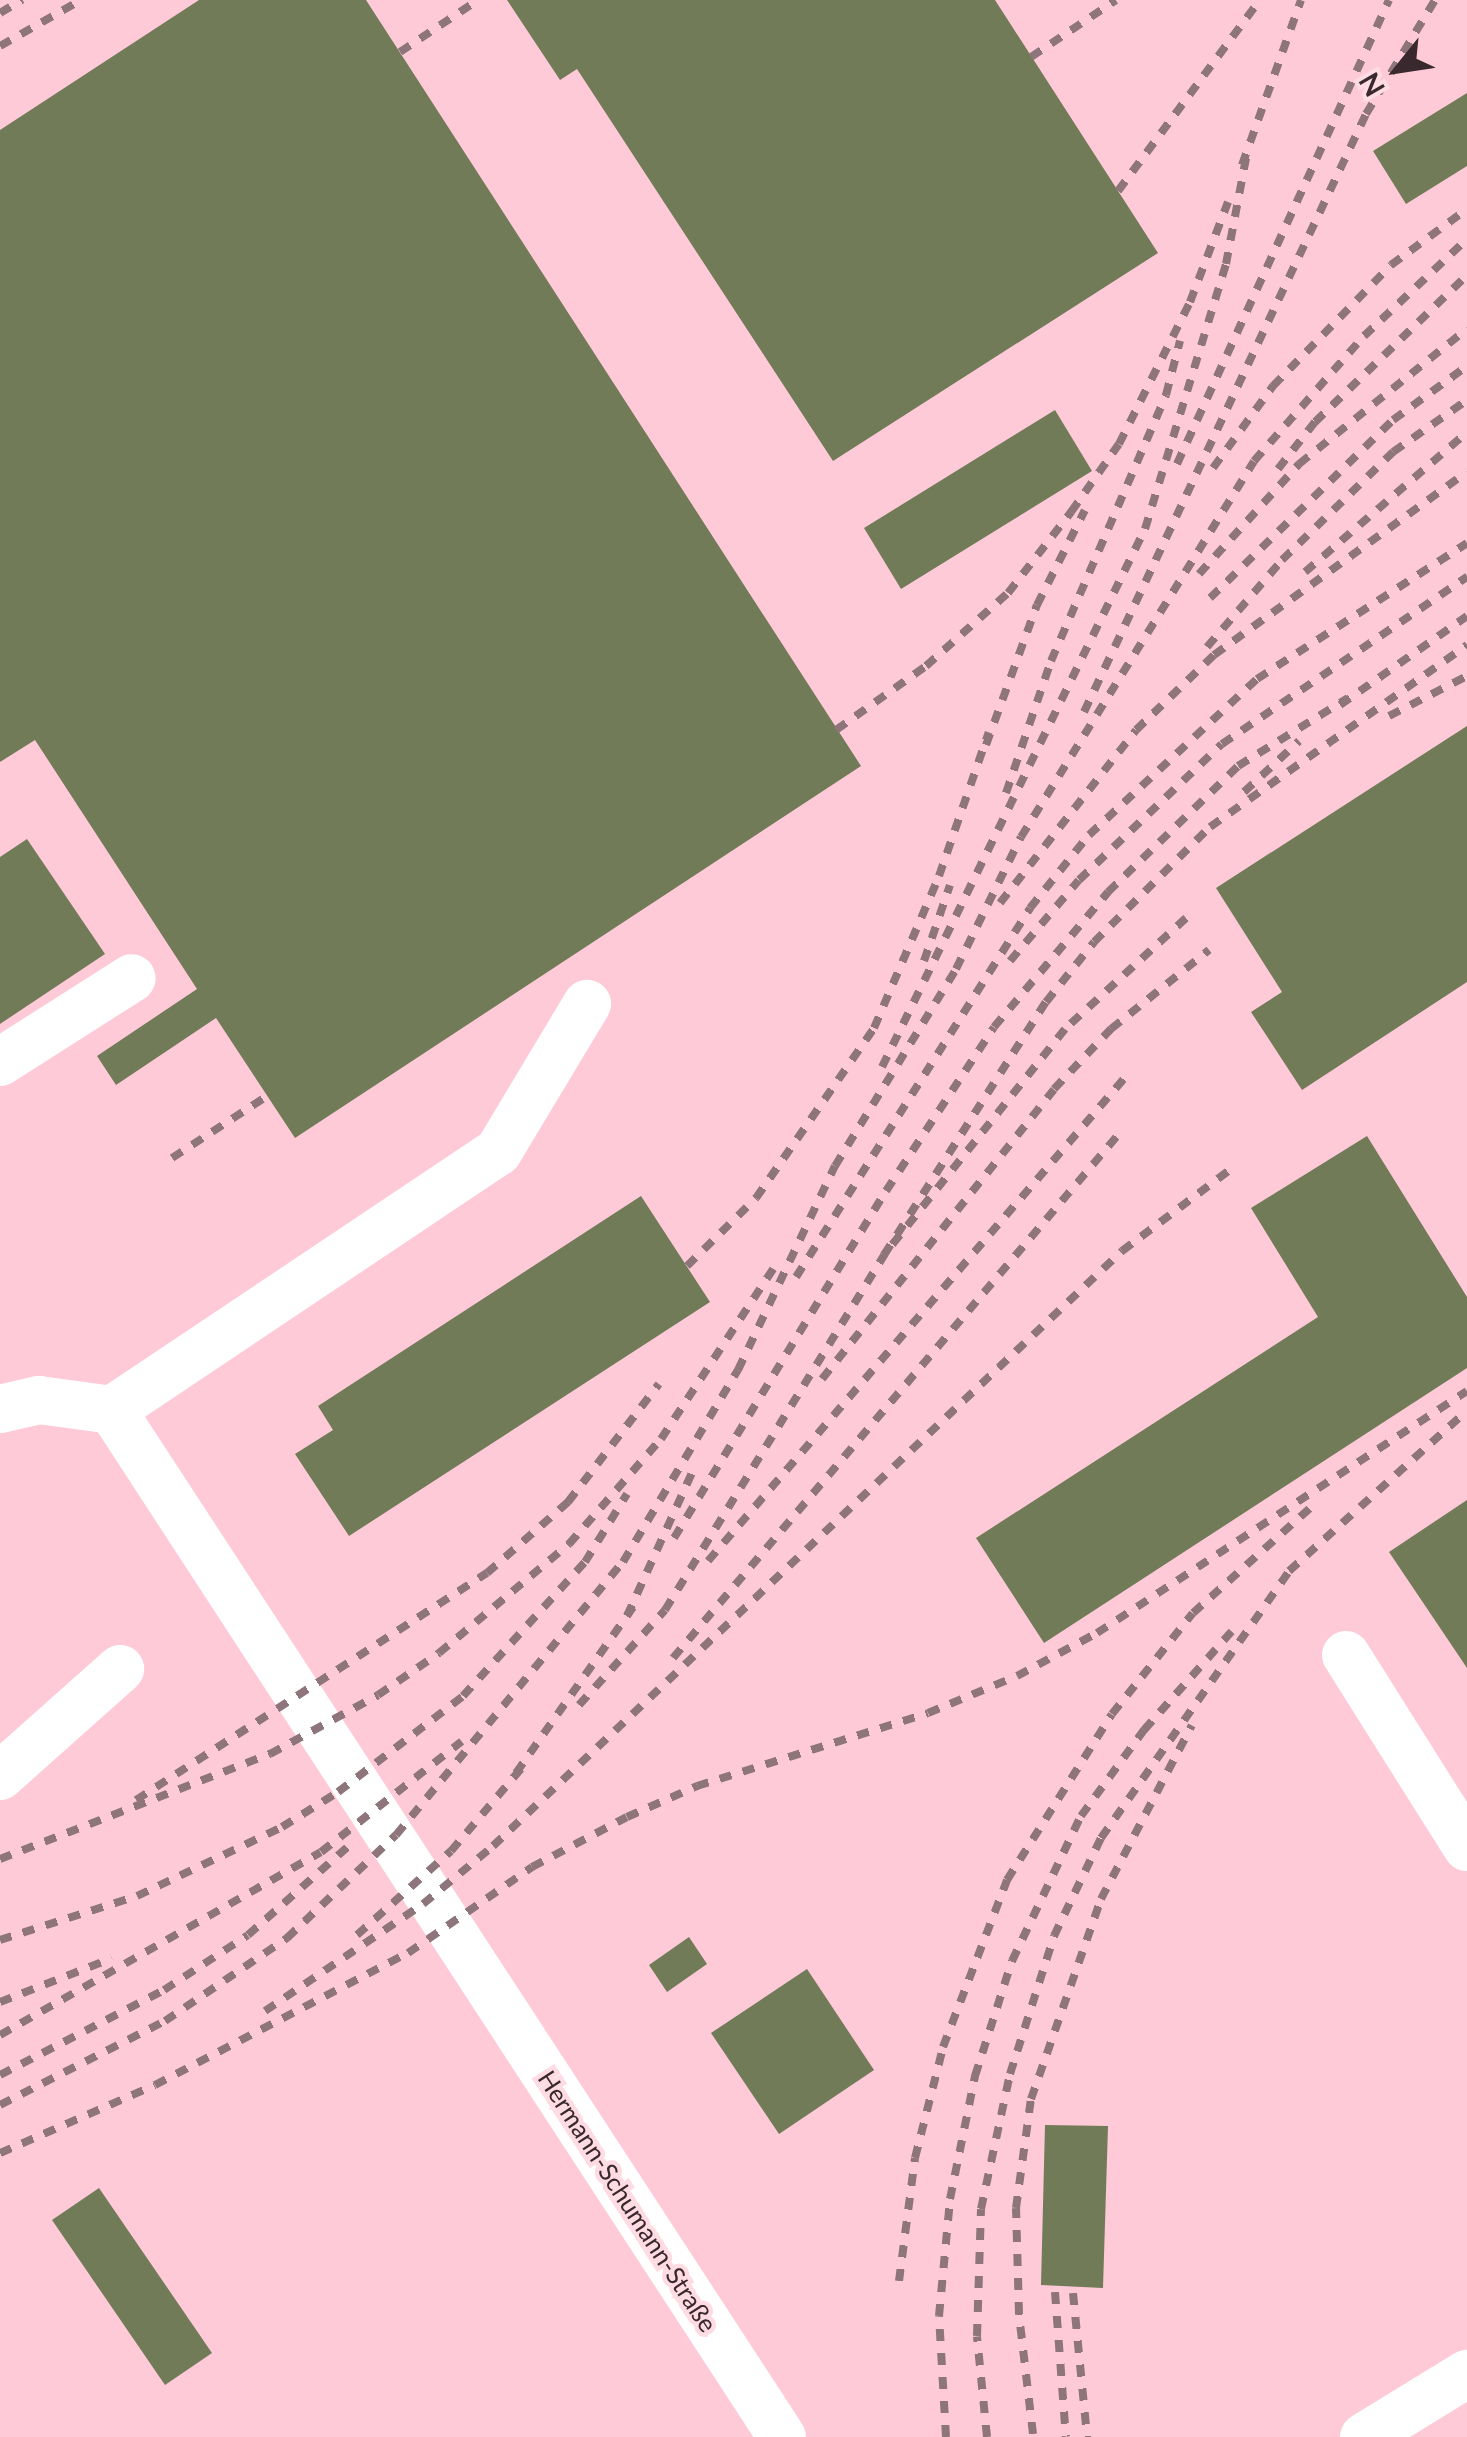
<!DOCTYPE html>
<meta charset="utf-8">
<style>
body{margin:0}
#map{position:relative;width:1467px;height:2437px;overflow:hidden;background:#ffdbe4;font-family:Lato,sans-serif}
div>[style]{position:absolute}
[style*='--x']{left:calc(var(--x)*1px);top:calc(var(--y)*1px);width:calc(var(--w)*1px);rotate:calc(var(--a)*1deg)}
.built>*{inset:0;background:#fecad8}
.building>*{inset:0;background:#717b58}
.minor>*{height:48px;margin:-24px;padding:0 24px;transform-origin:24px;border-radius:24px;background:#fff}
.rail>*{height:8px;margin-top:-4px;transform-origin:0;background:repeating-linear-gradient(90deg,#8e757b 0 12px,transparent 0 24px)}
span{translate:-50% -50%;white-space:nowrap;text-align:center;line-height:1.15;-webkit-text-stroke:9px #ffdbe4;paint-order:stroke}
.street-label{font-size:25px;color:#39282d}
.north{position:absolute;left:1347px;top:20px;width:100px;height:100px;-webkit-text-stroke:8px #ffdbe4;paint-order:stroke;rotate:240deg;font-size:28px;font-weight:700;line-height:40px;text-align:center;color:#39282d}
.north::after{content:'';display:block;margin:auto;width:35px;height:45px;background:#39282d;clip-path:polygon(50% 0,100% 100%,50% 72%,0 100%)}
</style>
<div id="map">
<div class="built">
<div style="clip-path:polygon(0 0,1467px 0,1467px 2437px,0 2437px)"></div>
</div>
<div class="building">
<div style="clip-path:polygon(199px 0,366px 0,861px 766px,295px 1138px,216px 1018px,116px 1085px,97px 1056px,197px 989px,35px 740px,0 762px,0 130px)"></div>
<div style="clip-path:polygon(507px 0,995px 0,1158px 253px,833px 461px,577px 69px,560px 80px)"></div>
<div style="clip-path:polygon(1467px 93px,1467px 166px,1406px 204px,1373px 151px)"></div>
<div style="clip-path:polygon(1055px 410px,1092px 471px,901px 589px,864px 528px)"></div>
<div style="clip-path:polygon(1467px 726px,1467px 982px,1302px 1090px,1251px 1012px,1282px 992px,1216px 888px)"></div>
<div style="clip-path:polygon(27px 839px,105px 954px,0 1024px,0 857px)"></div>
<div style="clip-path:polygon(1367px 1136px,1467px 1297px,1467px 1368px,1044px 1643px,976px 1538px,1318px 1317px,1251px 1208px)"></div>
<div style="clip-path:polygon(641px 1196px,710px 1302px,349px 1536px,295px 1454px,333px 1430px,318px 1406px)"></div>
<div style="clip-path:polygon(1467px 1500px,1467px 1668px,1389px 1552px)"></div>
<div style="clip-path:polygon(689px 1937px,707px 1964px,667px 1992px,649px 1965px)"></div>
<div style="clip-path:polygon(807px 1969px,874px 2070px,779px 2134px,711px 2033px)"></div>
<div style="clip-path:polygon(1045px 2125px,1108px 2126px,1103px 2288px,1041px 2285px)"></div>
<div style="clip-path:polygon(99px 2188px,212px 2353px,165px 2385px,52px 2220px)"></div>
</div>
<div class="minor">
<div style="--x:0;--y:1062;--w:156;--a:-32.5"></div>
<div style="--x:0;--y:1409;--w:40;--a:-13"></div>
<div style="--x:39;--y:1400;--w:74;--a:7.8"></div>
<div style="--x:112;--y:1410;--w:1226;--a:56.88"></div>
<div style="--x:112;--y:1410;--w:464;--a:-33.8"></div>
<div style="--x:498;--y:1152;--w:173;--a:-59"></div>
<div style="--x:1346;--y:1655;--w:227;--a:57.8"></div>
<div style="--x:0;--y:1776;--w:161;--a:-41.7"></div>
<div style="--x:1364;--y:2437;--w:121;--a:-31.5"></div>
</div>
<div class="rail">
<div style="--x:0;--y:13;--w:26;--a:-31"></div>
<div style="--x:0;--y:46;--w:93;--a:-29.6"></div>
<div style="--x:400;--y:52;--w:94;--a:-33.7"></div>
<div style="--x:1031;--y:57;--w:102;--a:-33.8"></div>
<div style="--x:1242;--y:165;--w:175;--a:-70.3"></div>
<div style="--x:1118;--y:191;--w:238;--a:-53.4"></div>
<div style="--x:1177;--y:464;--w:510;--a:-65.44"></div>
<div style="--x:1213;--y:468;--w:102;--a:-53.8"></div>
<div style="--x:1273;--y:386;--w:169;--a:-45.7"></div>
<div style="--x:1391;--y:265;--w:94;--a:-36.4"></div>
<div style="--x:1278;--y:469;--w:60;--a:-51.8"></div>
<div style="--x:1315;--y:422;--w:211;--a:-44"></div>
<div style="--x:1305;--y:572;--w:214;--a:-40.8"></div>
<div style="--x:1199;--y:574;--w:149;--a:-47.7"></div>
<div style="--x:1299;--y:464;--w:216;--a:-38.8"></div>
<div style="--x:1210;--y:598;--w:255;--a:-44.2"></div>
<div style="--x:1393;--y:420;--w:92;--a:-36.1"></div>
<div style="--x:1207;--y:647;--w:115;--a:-49.2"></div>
<div style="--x:1282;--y:560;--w:155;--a:-44.2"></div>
<div style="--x:1393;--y:452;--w:90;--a:-35.1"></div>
<div style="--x:1340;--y:705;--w:155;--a:-35"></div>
<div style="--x:1084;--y:712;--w:661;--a:-64.75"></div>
<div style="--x:1366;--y:114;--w:133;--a:-58.8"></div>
<div style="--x:1389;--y:716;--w:88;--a:-27.1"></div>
<div style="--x:836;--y:730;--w:110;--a:-35.4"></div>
<div style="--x:926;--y:666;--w:110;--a:-41.7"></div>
<div style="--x:1008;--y:593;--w:103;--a:-52.1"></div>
<div style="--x:1071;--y:512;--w:83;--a:-54.8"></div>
<div style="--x:1119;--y:444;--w:159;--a:-63.4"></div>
<div style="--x:1190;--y:302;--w:107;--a:-69.2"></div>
<div style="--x:986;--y:745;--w:149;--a:-70"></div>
<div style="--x:1037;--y:605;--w:106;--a:-63.2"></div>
<div style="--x:1244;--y:792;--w:75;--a:-42.8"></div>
<div style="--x:1006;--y:793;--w:139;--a:-71.2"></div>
<div style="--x:1051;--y:661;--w:290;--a:-66.6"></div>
<div style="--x:1166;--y:395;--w:56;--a:-75.5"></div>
<div style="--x:1000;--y:903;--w:220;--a:-51.8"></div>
<div style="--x:1136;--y:730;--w:108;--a:-43.9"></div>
<div style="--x:1214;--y:655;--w:312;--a:-35.9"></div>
<div style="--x:1186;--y:918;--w:164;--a:137.5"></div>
<div style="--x:1065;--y:1029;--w:290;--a:128.7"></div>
<div style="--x:884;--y:1255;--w:300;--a:-57.4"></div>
<div style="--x:1046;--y:1002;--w:77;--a:-51.3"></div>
<div style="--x:1094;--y:942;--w:163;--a:-44.8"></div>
<div style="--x:1210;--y:827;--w:315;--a:-35.3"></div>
<div style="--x:924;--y:961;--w:80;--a:-71.1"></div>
<div style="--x:1010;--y:961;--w:106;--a:-49.6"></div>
<div style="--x:1079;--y:880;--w:197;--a:-43.6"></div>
<div style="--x:1222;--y:744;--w:297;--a:-34.3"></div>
<div style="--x:882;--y:1067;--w:599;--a:-63.95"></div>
<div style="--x:1145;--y:529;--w:277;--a:-73"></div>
<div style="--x:1226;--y:264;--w:113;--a:-79.3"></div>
<div style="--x:172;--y:1158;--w:113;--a:-33.1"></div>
<div style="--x:687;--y:1266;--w:97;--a:-44.6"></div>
<div style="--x:756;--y:1198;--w:207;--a:-55.2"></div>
<div style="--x:874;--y:1028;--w:165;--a:-66.8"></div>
<div style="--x:939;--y:876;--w:152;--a:-70.9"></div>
<div style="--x:796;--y:1277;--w:437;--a:-57.6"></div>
<div style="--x:1030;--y:908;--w:94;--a:-51.1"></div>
<div style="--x:1089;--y:835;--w:229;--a:-42.9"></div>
<div style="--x:1257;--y:679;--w:250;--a:-32.9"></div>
<div style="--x:822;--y:1379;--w:371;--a:-51.3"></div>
<div style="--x:1054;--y:1089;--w:83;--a:-46.5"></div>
<div style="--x:1111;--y:1029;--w:126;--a:-38.9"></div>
<div style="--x:674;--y:1538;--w:407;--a:-58.6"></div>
<div style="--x:886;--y:1191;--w:196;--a:-56.6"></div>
<div style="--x:994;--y:1027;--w:177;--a:-49.8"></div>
<div style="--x:1108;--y:892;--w:181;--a:-44.1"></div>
<div style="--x:1238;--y:766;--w:129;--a:-31.7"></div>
<div style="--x:708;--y:1561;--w:642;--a:-49.23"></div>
<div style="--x:627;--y:1616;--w:165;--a:-65.6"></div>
<div style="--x:673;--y:1658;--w:687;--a:-49.61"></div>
<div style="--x:579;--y:1705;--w:128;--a:-47.8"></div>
<div style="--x:665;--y:1610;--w:417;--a:-58.3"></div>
<div style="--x:516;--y:1773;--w:203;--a:-54.8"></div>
<div style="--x:136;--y:1800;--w:418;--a:-32.9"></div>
<div style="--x:487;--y:1573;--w:108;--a:-41.2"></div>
<div style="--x:568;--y:1502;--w:149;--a:-52.4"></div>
<div style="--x:0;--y:1859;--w:290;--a:-21.3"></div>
<div style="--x:270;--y:1754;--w:123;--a:-28.6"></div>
<div style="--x:378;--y:1695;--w:74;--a:-34.5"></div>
<div style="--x:439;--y:1653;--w:170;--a:-40"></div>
<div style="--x:569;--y:1544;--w:140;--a:-48.8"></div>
<div style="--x:661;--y:1439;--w:204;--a:-56.6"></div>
<div style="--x:357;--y:1935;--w:126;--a:-41.8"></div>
<div style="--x:451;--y:1851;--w:114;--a:-49.6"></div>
<div style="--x:0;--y:1940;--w:144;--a:-17.8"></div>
<div style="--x:137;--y:1896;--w:161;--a:-25.4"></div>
<div style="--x:282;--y:1827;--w:66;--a:-32"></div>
<div style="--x:338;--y:1792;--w:158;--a:-37.5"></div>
<div style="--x:463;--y:1696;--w:181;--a:-47.7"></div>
<div style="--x:585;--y:1562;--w:80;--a:-58.3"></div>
<div style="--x:0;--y:2002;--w:120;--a:-21.4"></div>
<div style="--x:265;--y:2011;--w:191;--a:-34.1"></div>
<div style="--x:423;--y:1904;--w:91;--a:-39.6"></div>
<div style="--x:493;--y:1846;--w:866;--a:-43.41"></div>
<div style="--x:1122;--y:1251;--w:138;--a:-37"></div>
<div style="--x:0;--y:2035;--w:369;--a:-29.7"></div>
<div style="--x:321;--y:1852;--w:179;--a:-38.2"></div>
<div style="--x:0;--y:2075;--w:185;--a:-27.4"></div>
<div style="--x:164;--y:1990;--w:100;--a:-33.2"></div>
<div style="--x:248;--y:1935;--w:140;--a:-41.5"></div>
<div style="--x:0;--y:2105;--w:185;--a:-27"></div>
<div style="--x:165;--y:2021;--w:148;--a:-34.2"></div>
<div style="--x:287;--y:1938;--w:150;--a:-43.4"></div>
<div style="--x:396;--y:1835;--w:355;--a:-50.3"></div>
<div style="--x:623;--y:1562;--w:224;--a:-59.1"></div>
<div style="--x:738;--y:1370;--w:226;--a:-64.6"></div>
<div style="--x:835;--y:1166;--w:231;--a:-58.4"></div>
<div style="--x:956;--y:969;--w:147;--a:-63.8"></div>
<div style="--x:1021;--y:837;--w:442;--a:-58.2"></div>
<div style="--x:1254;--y:461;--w:167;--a:-48.7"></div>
<div style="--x:1364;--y:336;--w:141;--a:-43.3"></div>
<div style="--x:0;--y:2153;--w:169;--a:-23.7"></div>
<div style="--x:155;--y:2085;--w:285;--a:-27.6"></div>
<div style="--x:408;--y:1953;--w:151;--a:-34.7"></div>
<div style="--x:532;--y:1867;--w:107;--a:-27.8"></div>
<div style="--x:627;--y:1817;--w:77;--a:-23.9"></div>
<div style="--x:697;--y:1786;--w:242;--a:-17.5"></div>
<div style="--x:928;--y:1713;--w:96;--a:-22.6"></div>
<div style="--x:1017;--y:1676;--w:91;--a:-28.3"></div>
<div style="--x:1097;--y:1633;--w:442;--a:-33.2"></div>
<div style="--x:899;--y:2281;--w:124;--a:-82.6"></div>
<div style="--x:915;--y:2158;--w:114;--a:-75.8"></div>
<div style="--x:943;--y:2047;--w:179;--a:-69"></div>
<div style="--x:1007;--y:1880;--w:196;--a:-57.7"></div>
<div style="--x:1112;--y:1714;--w:129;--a:-51.3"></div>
<div style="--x:1193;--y:1613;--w:157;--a:-41.9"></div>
<div style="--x:1055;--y:2292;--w:145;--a:85.7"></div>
<div style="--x:1073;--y:2293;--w:145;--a:84.4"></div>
<div style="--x:1033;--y:2434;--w:121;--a:-96.7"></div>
<div style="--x:1019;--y:2314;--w:106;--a:-91.6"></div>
<div style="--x:1016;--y:2208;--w:110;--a:-82.2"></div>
<div style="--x:1031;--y:2099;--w:212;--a:-70.7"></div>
<div style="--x:1101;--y:1899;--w:196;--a:-62.4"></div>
<div style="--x:946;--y:2437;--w:121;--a:-93.3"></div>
<div style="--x:939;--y:2316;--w:118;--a:-84.6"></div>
<div style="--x:950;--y:2199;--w:126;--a:-78.5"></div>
<div style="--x:975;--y:2076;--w:121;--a:-72.2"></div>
<div style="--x:1012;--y:1961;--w:161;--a:-64.6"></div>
<div style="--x:1081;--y:1816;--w:107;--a:-53.8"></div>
<div style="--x:1144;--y:1730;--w:132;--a:-48.4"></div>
<div style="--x:987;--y:2437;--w:101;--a:-95.7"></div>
<div style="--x:977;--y:2336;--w:127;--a:-88.2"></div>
<div style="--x:981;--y:2209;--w:138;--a:-77.9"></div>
<div style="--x:1010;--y:2074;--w:145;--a:-72.3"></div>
<div style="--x:1054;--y:1936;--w:109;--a:-64.4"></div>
<div style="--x:1101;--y:1838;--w:327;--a:-54.8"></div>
<div style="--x:1289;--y:1571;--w:239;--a:-42"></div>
</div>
<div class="street-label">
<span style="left:628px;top:2201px;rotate:57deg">Hermann-Schumann-Straße</span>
</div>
<div class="north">N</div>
</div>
